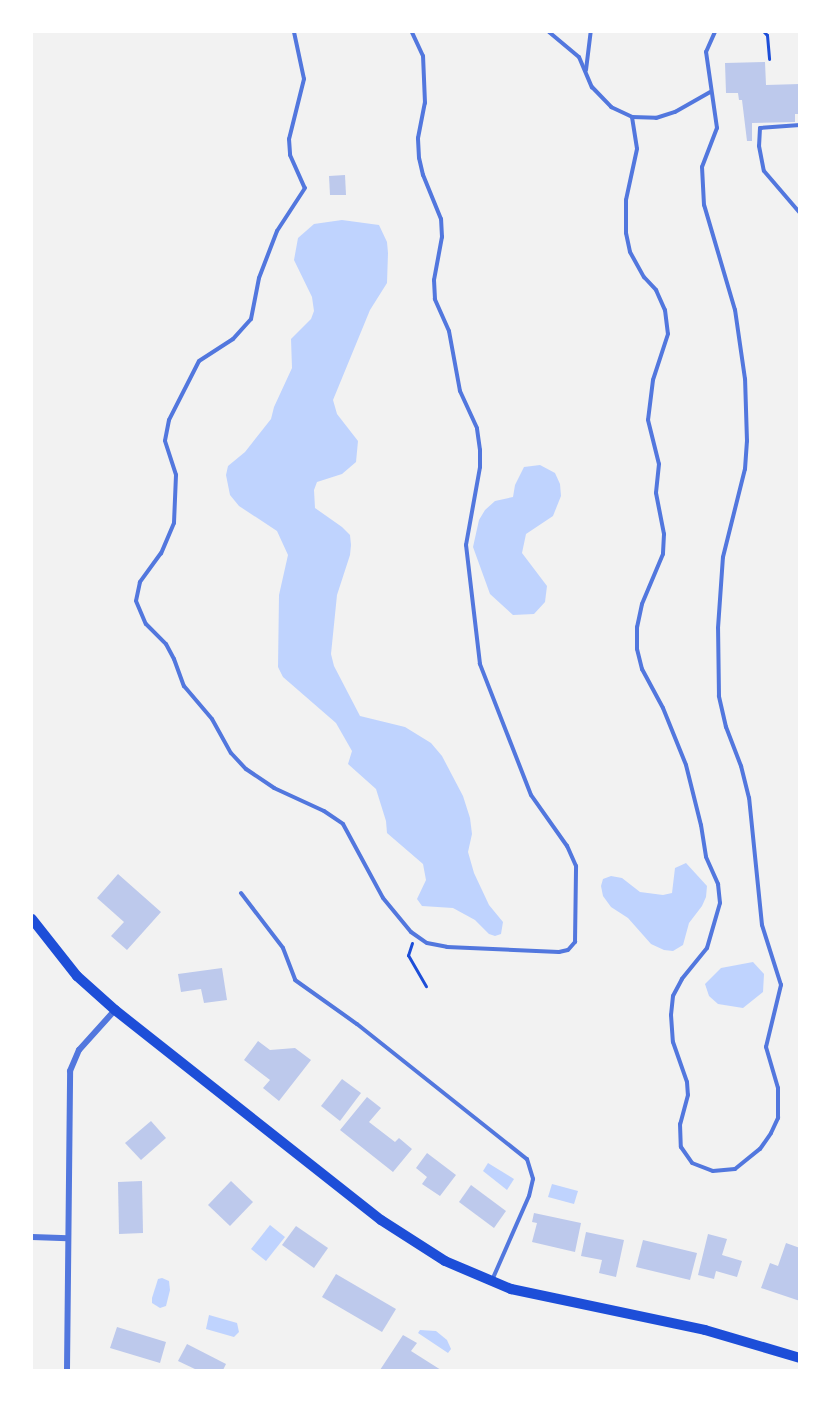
<!DOCTYPE html>
<style>
body{margin:0}
#map{position:relative;width:831px;height:1402px;overflow:hidden;background:#f2f2f2;font-family:"Archivo Narrow",sans-serif}
div>[style]{position:absolute}
[style*='--x']{left:calc(var(--x)*1px);top:calc(var(--y)*1px);width:calc(var(--w)*1px);rotate:calc(var(--a)*1deg)}
.water>*{inset:0;background:#bfd3fe}
.building>*{inset:0;background:#bdc9ec}
.path>*{height:3px;margin:-1.5px;padding:0 1.5px;transform-origin:1.5px;border-radius:1.5px;background:#1d4ed8}
.service>*{height:4px;margin:-2px;padding:0 2px;transform-origin:2px;border-radius:2px;background:#5277de}
.minor>*{height:6px;margin:-3px;padding:0 3px;transform-origin:3px;border-radius:3px;background:#5277de}
.secondary>*{height:10px;margin:-5px;padding:0 5px;transform-origin:5px;border-radius:5px;background:#1d4ed8}
span{translate:-50% -50%;white-space:nowrap;text-align:center;line-height:1.15;-webkit-text-stroke:4.5px #fff;paint-order:stroke}
.frame{position:absolute;inset:0;border:33px solid #fff;pointer-events:none}
</style>
<div id="map">
<div class="water">
<div style="clip-path:polygon(342px 220px,379px 225px,387px 242px,388px 253px,387px 283px,370px 310px,333px 400px,337px 414px,358px 441px,356px 462px,342px 474px,317px 482px,314px 490px,315px 508px,342px 527px,350px 535px,351px 545px,350px 555px,337px 595px,331px 654px,334px 666px,360px 716px,405px 727px,431px 743px,442px 756px,463px 796px,470px 818px,472px 834px,468px 852px,474px 873px,489px 905px,503px 922px,501px 934px,495px 936px,489px 934px,475px 920px,453px 908px,422px 906px,417px 899px,426px 880px,423px 864px,387px 833px,386px 821px,376px 789px,348px 764px,352px 751px,336px 723px,283px 677px,278px 667px,279px 595px,288px 555px,277px 531px,239px 506px,230px 495px,226px 475px,228px 466px,245px 452px,271px 419px,274px 407px,292px 368px,291px 339px,311px 319px,314px 311px,312px 297px,294px 260px,298px 238px,314px 224px)"></div>
<div style="clip-path:polygon(540px 465px,555px 473px,560px 484px,561px 496px,553px 516px,526px 534px,522px 553px,547px 586px,545px 602px,534px 614px,513px 615px,490px 594px,473px 547px,479px 520px,485px 510px,495px 501px,513px 497px,515px 485px,524px 467px)"></div>
<div style="clip-path:polygon(686px 863px,707px 886px,706px 897px,702px 906px,689px 923px,683px 945px,673px 951px,664px 950px,651px 944px,628px 918px,611px 907px,603px 896px,601px 886px,603px 879px,611px 876px,622px 878px,640px 892px,663px 895px,672px 893px,675px 868px)"></div>
<div style="clip-path:polygon(753px 962px,764px 974px,763px 992px,743px 1008px,718px 1004px,709px 996px,705px 984px,721px 968px)"></div>
<div style="clip-path:polygon(488px 1163px,514px 1179px,507px 1190px,483px 1171px)"></div>
<div style="clip-path:polygon(552px 1184px,578px 1191px,574px 1204px,548px 1197px)"></div>
<div style="clip-path:polygon(270px 1225px,285px 1237px,266px 1261px,251px 1249px)"></div>
<div style="clip-path:polygon(162px 1278px,169px 1281px,170px 1290px,166px 1306px,160px 1308px,152px 1303px,152px 1298px,158px 1279px)"></div>
<div style="clip-path:polygon(209px 1315px,237px 1323px,239px 1332px,234px 1337px,206px 1329px)"></div>
<div style="clip-path:polygon(420px 1330px,436px 1331px,447px 1340px,451px 1349px,448px 1353px,418px 1333px)"></div>
</div>
<div class="building">
<div style="clip-path:polygon(765px 62px,766px 85px,800px 84px,800px 114px,795px 114px,795px 122px,752px 123px,752px 141px,747px 141px,742px 100px,739px 100px,738px 93px,726px 93px,725px 63px)"></div>
<div style="clip-path:polygon(345px 175px,346px 195px,330px 195px,329px 176px)"></div>
<div style="clip-path:polygon(118px 874px,161px 912px,127px 950px,111px 936px,124px 922px,97px 898px)"></div>
<div style="clip-path:polygon(222px 968px,227px 1000px,204px 1003px,201px 989px,181px 992px,178px 974px)"></div>
<div style="clip-path:polygon(258px 1041px,270px 1050px,295px 1048px,311px 1060px,279px 1101px,263px 1088px,270px 1080px,244px 1060px)"></div>
<div style="clip-path:polygon(342px 1079px,361px 1093px,340px 1121px,321px 1106px)"></div>
<div style="clip-path:polygon(367px 1097px,381px 1108px,369px 1122px,395px 1142px,399px 1138px,412px 1149px,393px 1172px,340px 1130px)"></div>
<div style="clip-path:polygon(151px 1121px,166px 1138px,141px 1160px,125px 1143px)"></div>
<div style="clip-path:polygon(427px 1153px,456px 1175px,440px 1196px,422px 1184px,427px 1177px,416px 1168px)"></div>
<div style="clip-path:polygon(142px 1181px,143px 1233px,119px 1234px,118px 1182px)"></div>
<div style="clip-path:polygon(231px 1181px,253px 1202px,230px 1226px,208px 1205px)"></div>
<div style="clip-path:polygon(471px 1185px,506px 1211px,494px 1228px,459px 1202px)"></div>
<div style="clip-path:polygon(534px 1213px,581px 1223px,575px 1252px,532px 1242px,537px 1223px,532px 1222px)"></div>
<div style="clip-path:polygon(296px 1226px,328px 1248px,314px 1268px,282px 1245px)"></div>
<div style="clip-path:polygon(586px 1232px,624px 1240px,616px 1277px,599px 1273px,602px 1260px,581px 1256px)"></div>
<div style="clip-path:polygon(708px 1234px,727px 1239px,722px 1255px,742px 1261px,737px 1277px,716px 1271px,714px 1279px,698px 1275px)"></div>
<div style="clip-path:polygon(643px 1240px,697px 1253px,690px 1280px,636px 1267px)"></div>
<div style="clip-path:polygon(786px 1243px,800px 1248px,800px 1301px,761px 1288px,770px 1263px,778px 1266px)"></div>
<div style="clip-path:polygon(336px 1274px,396px 1309px,382px 1332px,322px 1297px)"></div>
<div style="clip-path:polygon(117px 1327px,166px 1342px,160px 1363px,110px 1348px)"></div>
<div style="clip-path:polygon(403px 1335px,417px 1343px,411px 1351px,441px 1370px,380px 1370px)"></div>
<div style="clip-path:polygon(187px 1344px,226px 1364px,223px 1370px,197px 1370px,178px 1361px)"></div>
</div>
<div class="path">
<div style="--x:764;--y:32;--w:4;--a:45"></div>
<div style="--x:767;--y:35;--w:24;--a:85"></div>
<div style="--x:412;--y:943;--w:13;--a:108"></div>
<div style="--x:408;--y:955;--w:36;--a:60"></div>
</div>
<div class="service">
<div style="--x:294;--y:32;--w:48;--a:78"></div>
<div style="--x:304;--y:79;--w:62;--a:104"></div>
<div style="--x:289;--y:139;--w:16;--a:86"></div>
<div style="--x:290;--y:155;--w:36;--a:66"></div>
<div style="--x:305;--y:188;--w:51;--a:123.1"></div>
<div style="--x:277;--y:231;--w:50;--a:111"></div>
<div style="--x:259;--y:278;--w:42;--a:101"></div>
<div style="--x:251;--y:319;--w:27;--a:132"></div>
<div style="--x:233;--y:339;--w:40;--a:147.1"></div>
<div style="--x:199;--y:361;--w:66;--a:117"></div>
<div style="--x:169;--y:420;--w:21;--a:101"></div>
<div style="--x:165;--y:441;--w:36;--a:72"></div>
<div style="--x:176;--y:475;--w:48;--a:92.4"></div>
<div style="--x:174;--y:523;--w:33;--a:113"></div>
<div style="--x:161;--y:553;--w:36;--a:126"></div>
<div style="--x:140;--y:582;--w:19;--a:102"></div>
<div style="--x:136;--y:601;--w:25;--a:67"></div>
<div style="--x:146;--y:624;--w:28;--a:45"></div>
<div style="--x:166;--y:644;--w:17;--a:62"></div>
<div style="--x:174;--y:659;--w:29;--a:70"></div>
<div style="--x:184;--y:686;--w:43;--a:49.7"></div>
<div style="--x:212;--y:719;--w:39;--a:61"></div>
<div style="--x:231;--y:753;--w:22;--a:47"></div>
<div style="--x:246;--y:769;--w:34;--a:34"></div>
<div style="--x:274;--y:788;--w:55;--a:24.7"></div>
<div style="--x:324;--y:811;--w:23;--a:34"></div>
<div style="--x:343;--y:824;--w:84;--a:61.6"></div>
<div style="--x:383;--y:898;--w:44;--a:50.5"></div>
<div style="--x:411;--y:932;--w:19;--a:35"></div>
<div style="--x:427;--y:943;--w:20;--a:11"></div>
<div style="--x:447;--y:947;--w:112;--a:2.6"></div>
<div style="--x:559;--y:952;--w:9;--a:-13"></div>
<div style="--x:568;--y:950;--w:11;--a:-49"></div>
<div style="--x:575;--y:942;--w:76;--a:-89.2"></div>
<div style="--x:576;--y:866;--w:22;--a:-114"></div>
<div style="--x:567;--y:846;--w:62;--a:-125.2"></div>
<div style="--x:531;--y:795;--w:141;--a:-111.3"></div>
<div style="--x:480;--y:664;--w:120;--a:-96.7"></div>
<div style="--x:466;--y:545;--w:79;--a:-79.8"></div>
<div style="--x:480;--y:467;--w:17;--a:-90"></div>
<div style="--x:480;--y:450;--w:22;--a:-98"></div>
<div style="--x:477;--y:428;--w:41;--a:-114.7"></div>
<div style="--x:460;--y:391;--w:61;--a:-100.4"></div>
<div style="--x:449;--y:331;--w:35;--a:-114"></div>
<div style="--x:435;--y:299;--w:19;--a:-93"></div>
<div style="--x:434;--y:280;--w:44;--a:-79.5"></div>
<div style="--x:442;--y:237;--w:18;--a:-93"></div>
<div style="--x:441;--y:219;--w:48;--a:-112.2"></div>
<div style="--x:423;--y:175;--w:17;--a:-103"></div>
<div style="--x:419;--y:158;--w:20;--a:-93"></div>
<div style="--x:418;--y:138;--w:36;--a:-79"></div>
<div style="--x:425;--y:103;--w:47;--a:-92.4"></div>
<div style="--x:423;--y:56;--w:26;--a:-115"></div>
<div style="--x:549;--y:32;--w:39;--a:40"></div>
<div style="--x:579;--y:57;--w:33;--a:67"></div>
<div style="--x:592;--y:87;--w:28;--a:46"></div>
<div style="--x:611;--y:107;--w:23;--a:25"></div>
<div style="--x:632;--y:117;--w:24;--a:2"></div>
<div style="--x:656;--y:118;--w:20;--a:-18"></div>
<div style="--x:675;--y:112;--w:40;--a:-29.7"></div>
<div style="--x:586;--y:70;--w:38;--a:-83"></div>
<div style="--x:632;--y:117;--w:32;--a:81"></div>
<div style="--x:637;--y:149;--w:52;--a:102.2"></div>
<div style="--x:626;--y:200;--w:33;--a:90"></div>
<div style="--x:626;--y:233;--w:19;--a:78"></div>
<div style="--x:630;--y:252;--w:29;--a:61"></div>
<div style="--x:644;--y:277;--w:18;--a:47"></div>
<div style="--x:656;--y:290;--w:22;--a:66"></div>
<div style="--x:665;--y:310;--w:24;--a:83"></div>
<div style="--x:668;--y:334;--w:48;--a:108.1"></div>
<div style="--x:653;--y:380;--w:40;--a:97.1"></div>
<div style="--x:648;--y:420;--w:45;--a:76"></div>
<div style="--x:659;--y:464;--w:29;--a:96"></div>
<div style="--x:656;--y:493;--w:42;--a:79"></div>
<div style="--x:664;--y:534;--w:20;--a:93"></div>
<div style="--x:663;--y:554;--w:54;--a:112.8"></div>
<div style="--x:642;--y:604;--w:24;--a:102"></div>
<div style="--x:637;--y:627;--w:22;--a:90"></div>
<div style="--x:637;--y:649;--w:21;--a:76"></div>
<div style="--x:642;--y:669;--w:44;--a:61.7"></div>
<div style="--x:663;--y:708;--w:61;--a:68"></div>
<div style="--x:686;--y:765;--w:62;--a:76"></div>
<div style="--x:701;--y:825;--w:32;--a:81"></div>
<div style="--x:706;--y:857;--w:30;--a:66"></div>
<div style="--x:718;--y:884;--w:19;--a:84"></div>
<div style="--x:720;--y:903;--w:47;--a:106.1"></div>
<div style="--x:707;--y:948;--w:40;--a:129"></div>
<div style="--x:682;--y:979;--w:19;--a:118"></div>
<div style="--x:673;--y:996;--w:19;--a:96"></div>
<div style="--x:671;--y:1015;--w:27;--a:86"></div>
<div style="--x:673;--y:1042;--w:42;--a:70.7"></div>
<div style="--x:687;--y:1082;--w:13;--a:86"></div>
<div style="--x:688;--y:1095;--w:30;--a:105"></div>
<div style="--x:680;--y:1124;--w:23;--a:88"></div>
<div style="--x:681;--y:1147;--w:19;--a:55"></div>
<div style="--x:692;--y:1163;--w:22;--a:21"></div>
<div style="--x:713;--y:1171;--w:22;--a:-5"></div>
<div style="--x:735;--y:1169;--w:32;--a:-39"></div>
<div style="--x:760;--y:1149;--w:19;--a:-55"></div>
<div style="--x:771;--y:1133;--w:17;--a:-65"></div>
<div style="--x:778;--y:1118;--w:30;--a:-90"></div>
<div style="--x:778;--y:1088;--w:43;--a:-106.3"></div>
<div style="--x:766;--y:1047;--w:64;--a:-76.4"></div>
<div style="--x:781;--y:985;--w:63;--a:-107.6"></div>
<div style="--x:762;--y:925;--w:128;--a:-95.8"></div>
<div style="--x:749;--y:798;--w:33;--a:-104"></div>
<div style="--x:741;--y:766;--w:42;--a:-111"></div>
<div style="--x:726;--y:727;--w:32;--a:-103"></div>
<div style="--x:719;--y:696;--w:68;--a:-90.8"></div>
<div style="--x:718;--y:628;--w:71;--a:-86"></div>
<div style="--x:723;--y:557;--w:91;--a:-76"></div>
<div style="--x:745;--y:469;--w:28;--a:-86"></div>
<div style="--x:747;--y:441;--w:62;--a:-91.8"></div>
<div style="--x:745;--y:379;--w:70;--a:-98.2"></div>
<div style="--x:735;--y:310;--w:109;--a:-106.4"></div>
<div style="--x:704;--y:205;--w:38;--a:-93"></div>
<div style="--x:702;--y:167;--w:42;--a:-69"></div>
<div style="--x:717;--y:128;--w:77;--a:-98.2"></div>
<div style="--x:706;--y:52;--w:22;--a:-66"></div>
<div style="--x:800;--y:125;--w:40;--a:175.7"></div>
<div style="--x:760;--y:128;--w:18;--a:93"></div>
<div style="--x:759;--y:146;--w:25;--a:79"></div>
<div style="--x:764;--y:171;--w:55;--a:49.4"></div>
<div style="--x:241;--y:893;--w:69;--a:52.6"></div>
<div style="--x:283;--y:948;--w:34;--a:69"></div>
<div style="--x:295;--y:980;--w:76;--a:35.4"></div>
<div style="--x:357;--y:1024;--w:217;--a:38.5"></div>
<div style="--x:527;--y:1159;--w:21;--a:73"></div>
<div style="--x:533;--y:1179;--w:17;--a:103"></div>
<div style="--x:529;--y:1196;--w:90;--a:113.7"></div>
</div>
<div class="minor">
<div style="--x:32;--y:1237;--w:36;--a:2"></div>
<div style="--x:67;--y:1370;--w:299;--a:-89.4"></div>
<div style="--x:70;--y:1071;--w:23;--a:-67"></div>
<div style="--x:79;--y:1050;--w:54;--a:-48"></div>
</div>
<div class="secondary">
<div style="--x:32;--y:919;--w:73;--a:51.7"></div>
<div style="--x:77;--y:976;--w:51;--a:41.8"></div>
<div style="--x:115;--y:1010;--w:339;--a:38.3"></div>
<div style="--x:381;--y:1220;--w:76;--a:32.6"></div>
<div style="--x:445;--y:1261;--w:72;--a:23"></div>
<div style="--x:511;--y:1289;--w:198;--a:11.9"></div>
<div style="--x:705;--y:1330;--w:99;--a:16.4"></div>
</div>
<div class="frame"></div>
</div>
